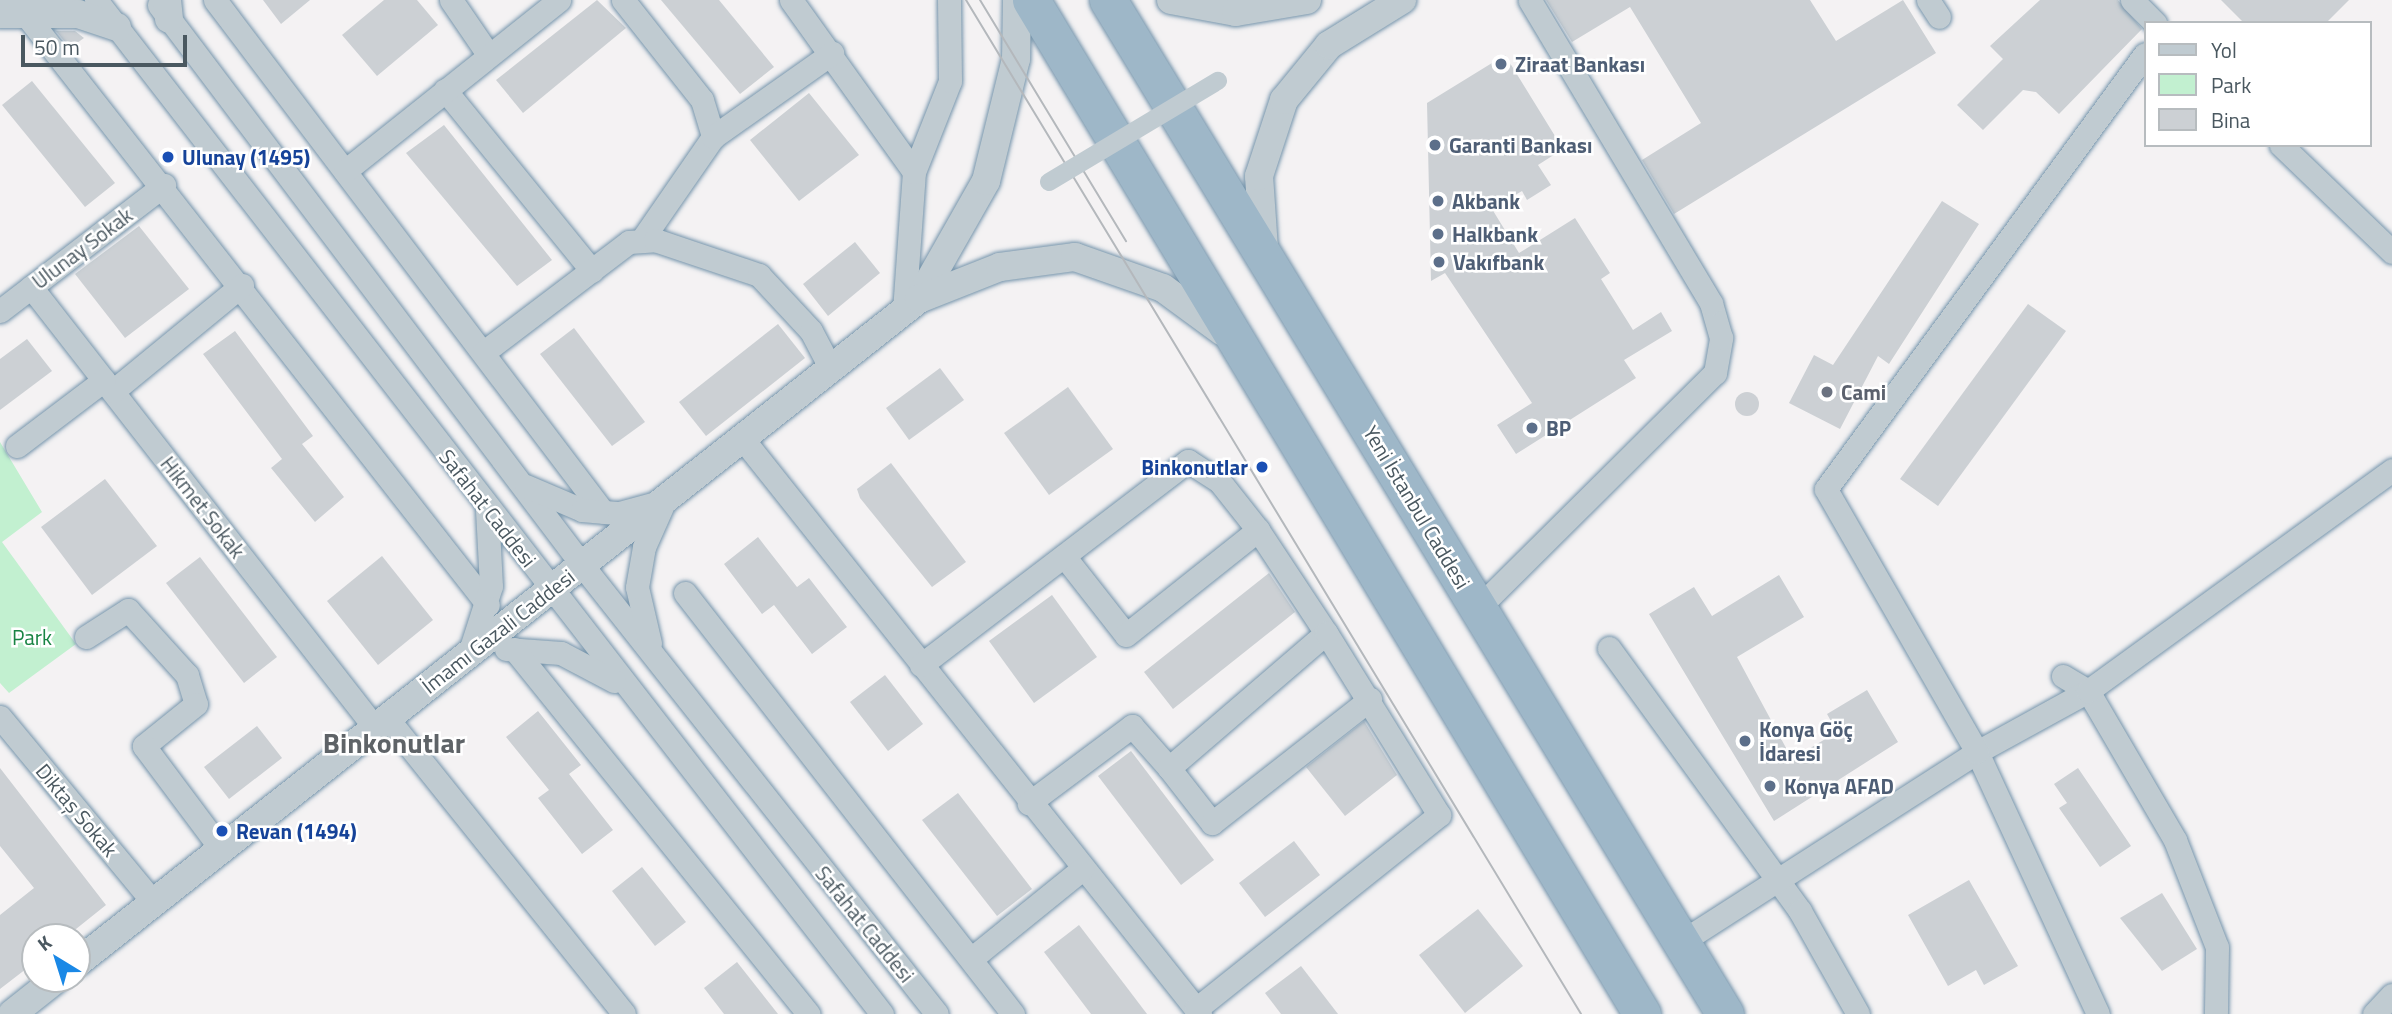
<!DOCTYPE html>
<meta charset="utf-8">
<style>
body{margin:0}
#map{position:relative;width:2392px;height:1014px;overflow:hidden;background:#f4f2f3;font-family:"Titillium Web",sans-serif}
div>[style]{position:absolute}
[style*='--x']{left:calc(var(--x)*1px);top:calc(var(--y)*1px);width:calc(var(--w)*1px);rotate:calc(var(--a)*1deg)}
.green>*{inset:0;background:#c2f0d0}
.building>*{inset:0;background:#ccd0d4}
.round{border-radius:50%}
.roads{filter:drop-shadow(0 0 2px #7695ac) drop-shadow(0 0 2px #7695ac)}
.minor>*{height:23px;margin:-11.5px;padding:0 11.5px;transform-origin:11.5px;border-radius:11.5px;background:#c0cbd1}
.tertiary>*{height:28px;margin:-14px;padding:0 14px;transform-origin:14px;border-radius:14px;background:#c0cbd1}
.trunk>*{height:37px;margin:-18.5px;padding:0 18.5px;transform-origin:18.5px;border-radius:18.5px;background:#9eb7c8}
.tram>*{height:2px;margin:-1px;padding:0 1px;transform-origin:1px;border-radius:1px;background:#b4b8bc}
.pedestrian-bridge>*{height:18px;margin:-9px;padding:0 9px;transform-origin:9px;border-radius:9px;background:#c0cbd1}
.dots>*{width:19px;height:19px;translate:-50% -50%;box-sizing:border-box;border:4px solid #fff;border-radius:50%}
span{translate:-50% -50%;white-space:nowrap;text-align:center;line-height:1.15;-webkit-text-stroke:5px #fff;paint-order:stroke}
.service-label{font-size:21px;color:#4e5e75;font-weight:700}
.left{translate:0 -50%;text-align:left}
.transit-label{font-size:21px;color:#164399;font-weight:700}
.right{translate:-100% -50%;text-align:right}
.street-label{font-size:21px;color:#4a5860}
.worship-label{font-size:21px;color:#5b616d;font-weight:700}
.park-label{font-size:21px;color:#188443}
.district-label{font-size:28px;color:#5e6367;font-weight:700}
.legend{position:absolute;left:2144px;top:21px;width:228px;height:126px;box-sizing:border-box;background:#fff;border:2px solid #b7bcbf;margin:0;padding:9px 12px;list-style:none;font-size:21px;color:#4a5860}
.legend li{display:flex;align-items:center;gap:14px;height:35px}
.legend b{width:35px;border:2px solid #b7bcbf}
.north{position:absolute;left:21px;top:923px;width:70px;height:70px;box-sizing:border-box;background:#fff;border:2px solid #b7bcbf;border-radius:50%;rotate:322deg;font-size:19px;font-weight:700;line-height:28px;text-align:center;color:#4a5860}
.north::after{content:'';display:block;margin:auto;width:24px;height:32px;background:#1a88e6;clip-path:polygon(50% 0,100% 100%,50% 72%,0 100%)}
.scale{position:absolute;left:21px;top:35px;width:166px;height:32px;box-sizing:border-box;border:4px solid #4a5860;border-top:0;padding-left:9px;font-size:21px;line-height:24px;white-space:nowrap;color:#4a5860;-webkit-text-stroke:5px #fff;paint-order:stroke}
</style>
<div id="map">
<div class="green">
<div style="clip-path:polygon(0 442px,42px 512px,2px 542px,76px 644px,9px 693px,0 683px)"></div>
</div>
<div class="building">
<div style="clip-path:polygon(263px 0,310px 0,281px 24px)"></div>
<div style="clip-path:polygon(384px 0,417px 0,438px 25px,377px 76px,342px 35px)"></div>
<div style="clip-path:polygon(597px 0,626px 28px,523px 113px,496px 80px)"></div>
<div style="clip-path:polygon(661px 0,719px 0,774px 67px,740px 94px)"></div>
<div style="clip-path:polygon(1546px 0,1810px 0,1836px 41px,1903px 0,1936px 53px,1674px 214px,1642px 160px,1701px 123px,1630px 7px,1572px 42px)"></div>
<div style="clip-path:polygon(2040px 0,2118px 0,2142px 29px,2059px 114px,2036px 92px,2023px 90px,1983px 130px,1957px 105px,2003px 59px,1990px 46px)"></div>
<div style="clip-path:polygon(2221px 0,2349px 0,2326px 23px,2244px 23px)"></div>
<div style="clip-path:polygon(56px 31px,75px 31px,84px 38px,70px 48px)"></div>
<div style="clip-path:polygon(1505px 55px,1563px 149px,1538px 165px,1551px 185px,1527px 200px,1522px 191px,1492px 209px,1519px 253px,1575px 218px,1610px 273px,1601px 279px,1633px 330px,1661px 312px,1672px 331px,1624px 360px,1636px 378px,1516px 454px,1497px 425px,1532px 403px,1445px 273px,1431px 281px,1427px 103px)"></div>
<div style="clip-path:polygon(32px 81px,115px 183px,85px 207px,2px 105px)"></div>
<div style="clip-path:polygon(809px 93px,859px 155px,799px 201px,750px 140px)"></div>
<div style="clip-path:polygon(444px 125px,552px 260px,517px 286px,406px 153px)"></div>
<div style="clip-path:polygon(1942px 201px,1979px 224px,1889px 364px,1878px 356px,1840px 429px,1789px 403px,1814px 355px,1833px 365px)"></div>
<div style="clip-path:polygon(139px 226px,189px 289px,125px 338px,75px 274px)"></div>
<div style="clip-path:polygon(855px 242px,880px 273px,828px 316px,803px 284px)"></div>
<div style="clip-path:polygon(2028px 304px,2066px 331px,1938px 506px,1900px 479px)"></div>
<div style="clip-path:polygon(778px 324px,805px 358px,706px 436px,679px 402px)"></div>
<div style="clip-path:polygon(574px 328px,645px 422px,612px 446px,540px 354px)"></div>
<div style="clip-path:polygon(235px 331px,313px 436px,302px 444px,344px 497px,315px 522px,271px 468px,282px 459px,203px 354px)"></div>
<div style="clip-path:polygon(27px 339px,52px 371px,0 410px,0 359px)"></div>
<div style="clip-path:polygon(940px 368px,964px 400px,909px 440px,886px 408px)"></div>
<div style="clip-path:polygon(1068px 387px,1113px 449px,1049px 495px,1004px 433px)"></div>
<div class="round" style="left:1735px;top:392px;width:24px;height:24px"></div>
<div style="clip-path:polygon(891px 463px,966px 562px,932px 587px,860px 498px,857px 489px)"></div>
<div style="clip-path:polygon(105px 479px,157px 546px,92px 595px,41px 527px)"></div>
<div style="clip-path:polygon(758px 537px,797px 587px,809px 578px,847px 627px,812px 654px,774px 605px,762px 614px,724px 564px)"></div>
<div style="clip-path:polygon(382px 556px,433px 620px,378px 665px,327px 601px)"></div>
<div style="clip-path:polygon(200px 557px,277px 657px,244px 683px,166px 583px)"></div>
<div style="clip-path:polygon(1269px 573px,1295px 612px,1173px 709px,1144px 672px)"></div>
<div style="clip-path:polygon(1779px 575px,1804px 617px,1737px 657px,1792px 759px,1837px 732px,1827px 714px,1867px 690px,1898px 742px,1774px 821px,1649px 614px,1694px 587px,1712px 616px)"></div>
<div style="clip-path:polygon(1052px 595px,1097px 657px,1034px 703px,989px 641px)"></div>
<div style="clip-path:polygon(885px 675px,923px 724px,888px 751px,850px 702px)"></div>
<div style="clip-path:polygon(538px 711px,581px 765px,569px 774px,613px 830px,582px 854px,538px 798px,549px 790px,506px 737px)"></div>
<div style="clip-path:polygon(1364px 721px,1397px 775px,1345px 816px,1306px 767px)"></div>
<div style="clip-path:polygon(257px 726px,282px 758px,229px 799px,204px 767px)"></div>
<div style="clip-path:polygon(1131px 751px,1214px 860px,1181px 885px,1098px 776px)"></div>
<div style="clip-path:polygon(0 768px,106px 905px,66px 937px,35px 937px,35px 962px,0 989px,0 915px,34px 888px,0 846px)"></div>
<div style="clip-path:polygon(2078px 768px,2131px 846px,2100px 867px,2059px 808px,2067px 803px,2054px 784px)"></div>
<div style="clip-path:polygon(958px 793px,1032px 889px,997px 916px,922px 820px)"></div>
<div style="clip-path:polygon(1294px 841px,1320px 875px,1265px 917px,1239px 883px)"></div>
<div style="clip-path:polygon(642px 867px,686px 922px,655px 946px,612px 891px)"></div>
<div style="clip-path:polygon(1969px 880px,2018px 966px,1984px 985px,1976px 970px,1948px 986px,1908px 915px)"></div>
<div style="clip-path:polygon(2162px 893px,2197px 949px,2162px 971px,2120px 918px)"></div>
<div style="clip-path:polygon(1478px 909px,1523px 966px,1465px 1013px,1419px 955px)"></div>
<div style="clip-path:polygon(1079px 925px,1125px 985px,1147px 1014px,1091px 1014px,1044px 952px)"></div>
<div style="clip-path:polygon(737px 962px,778px 1014px,724px 1014px,704px 988px)"></div>
<div style="clip-path:polygon(1301px 966px,1338px 1014px,1281px 1014px,1265px 993px)"></div>
</div>
<div class="roads">
<div class="minor">
<div style="--x:96;--y:0;--w:1283;--a:52.22"></div>
<div style="--x:215;--y:0;--w:642;--a:52.84"></div>
<div style="--x:451;--y:0;--w:65;--a:55.6"></div>
<div style="--x:623;--y:0;--w:127;--a:51.7"></div>
<div style="--x:702;--y:100;--w:39;--a:73"></div>
<div style="--x:791;--y:0;--w:211;--a:54.4"></div>
<div style="--x:1928;--y:0;--w:20;--a:57"></div>
<div style="--x:2132;--y:0;--w:33;--a:45"></div>
<div style="--x:159;--y:5;--w:702;--a:52.93"></div>
<div style="--x:582;--y:565;--w:572;--a:51.67"></div>
<div style="--x:26;--y:15;--w:749;--a:51.94"></div>
<div style="--x:445;--y:90;--w:233;--a:50.9"></div>
<div style="--x:2281;--y:145;--w:154;--a:43.9"></div>
<div style="--x:345;--y:171;--w:274;--a:-38.6"></div>
<div style="--x:641;--y:241;--w:126;--a:-55.3"></div>
<div style="--x:713;--y:137;--w:146;--a:-35.2"></div>
<div style="--x:31;--y:287;--w:559;--a:52.04"></div>
<div style="--x:0;--y:311;--w:207;--a:-37.5"></div>
<div style="--x:904;--y:311;--w:139;--a:-85.9"></div>
<div style="--x:914;--y:172;--w:98;--a:-68.4"></div>
<div style="--x:950;--y:81;--w:81;--a:-90.7"></div>
<div style="--x:484;--y:352;--w:182;--a:-37.2"></div>
<div style="--x:629;--y:242;--w:26;--a:-4"></div>
<div style="--x:655;--y:240;--w:110;--a:18.6"></div>
<div style="--x:759;--y:275;--w:76;--a:47.1"></div>
<div style="--x:811;--y:331;--w:43;--a:62.2"></div>
<div style="--x:113;--y:391;--w:167;--a:-39.4"></div>
<div style="--x:742;--y:438;--w:736;--a:51.51"></div>
<div style="--x:17;--y:446;--w:109;--a:-37.2"></div>
<div style="--x:526;--y:486;--w:61;--a:23.2"></div>
<div style="--x:582;--y:510;--w:37;--a:5"></div>
<div style="--x:619;--y:513;--w:38;--a:-15"></div>
<div style="--x:1064;--y:556;--w:100;--a:51.9"></div>
<div style="--x:1126;--y:635;--w:169;--a:-38.5"></div>
<div style="--x:685;--y:593;--w:534;--a:52.08"></div>
<div style="--x:1478;--y:608;--w:334;--a:-44.8"></div>
<div style="--x:1715;--y:373;--w:36;--a:-80"></div>
<div style="--x:1721;--y:338;--w:36;--a:-106"></div>
<div style="--x:1711;--y:303;--w:353;--a:-120.9"></div>
<div style="--x:86;--y:637;--w:50;--a:-32.7"></div>
<div style="--x:128;--y:610;--w:88;--a:47.8"></div>
<div style="--x:187;--y:675;--w:30;--a:73"></div>
<div style="--x:196;--y:704;--w:67;--a:141.1"></div>
<div style="--x:144;--y:746;--w:129;--a:53.2"></div>
<div style="--x:650;--y:643;--w:57;--a:-103.1"></div>
<div style="--x:637;--y:587;--w:41;--a:-80.1"></div>
<div style="--x:644;--y:547;--w:49;--a:-66"></div>
<div style="--x:1609;--y:648;--w:325;--a:54"></div>
<div style="--x:1800;--y:911;--w:118;--a:60.6"></div>
<div style="--x:506;--y:649;--w:55;--a:4.2"></div>
<div style="--x:561;--y:653;--w:60;--a:27.8"></div>
<div style="--x:514;--y:649;--w:469;--a:51.1"></div>
<div style="--x:470;--y:651;--w:68;--a:-72.1"></div>
<div style="--x:491;--y:586;--w:77;--a:-93"></div>
<div style="--x:921;--y:665;--w:336;--a:-37.4"></div>
<div style="--x:1188;--y:461;--w:38;--a:33"></div>
<div style="--x:1220;--y:482;--w:61;--a:51.6"></div>
<div style="--x:1258;--y:530;--w:123;--a:56.6"></div>
<div style="--x:1326;--y:633;--w:207;--a:139.3"></div>
<div style="--x:1169;--y:768;--w:56;--a:-131.4"></div>
<div style="--x:1132;--y:726;--w:129;--a:143.2"></div>
<div style="--x:2063;--y:676;--w:29;--a:31"></div>
<div style="--x:2088;--y:691;--w:173;--a:59.7"></div>
<div style="--x:2175;--y:840;--w:115;--a:68.6"></div>
<div style="--x:2217;--y:947;--w:67;--a:90.9"></div>
<div style="--x:0;--y:717;--w:240;--a:50.4"></div>
<div style="--x:387;--y:718;--w:379;--a:51.3"></div>
<div style="--x:1169;--y:768;--w:70;--a:52"></div>
<div style="--x:1212;--y:823;--w:201;--a:-38.1"></div>
<div style="--x:1681;--y:942;--w:352;--a:-32.7"></div>
<div style="--x:1977;--y:752;--w:127;--a:-28.8"></div>
<div style="--x:2088;--y:691;--w:376;--a:-36"></div>
<div style="--x:971;--y:959;--w:143;--a:-39"></div>
<div style="--x:1196;--y:1009;--w:311;--a:-38.6"></div>
<div style="--x:1439;--y:815;--w:214;--a:-121.8"></div>
<div style="--x:2098;--y:1014;--w:289;--a:-114.8"></div>
<div style="--x:1977;--y:752;--w:303;--a:-119.9"></div>
<div style="--x:1826;--y:489;--w:539;--a:-53.75"></div>
<div style="--x:2374;--y:1014;--w:26;--a:-47"></div>
</div>
<div class="tertiary">
<div style="--x:167;--y:0;--w:19;--a:84"></div>
<div style="--x:1171;--y:0;--w:66;--a:10.5"></div>
<div style="--x:1236;--y:12;--w:72;--a:-9.6"></div>
<div style="--x:0;--y:14;--w:78;--a:0"></div>
<div style="--x:78;--y:14;--w:41;--a:18.4"></div>
<div style="--x:1264;--y:249;--w:73;--a:-93.9"></div>
<div style="--x:1259;--y:176;--w:80;--a:-71.8"></div>
<div style="--x:1284;--y:100;--w:71;--a:-50.7"></div>
<div style="--x:1329;--y:45;--w:86;--a:-31.7"></div>
<div style="--x:919;--y:299;--w:136;--a:-60.4"></div>
<div style="--x:986;--y:181;--w:126;--a:-76.2"></div>
<div style="--x:1016;--y:59;--w:59;--a:-89"></div>
<div style="--x:77;--y:963;--w:1072;--a:-38.26"></div>
<div style="--x:919;--y:299;--w:87;--a:-21.6"></div>
<div style="--x:1000;--y:267;--w:76;--a:-7.6"></div>
<div style="--x:1075;--y:257;--w:93;--a:19.4"></div>
<div style="--x:1163;--y:288;--w:74;--a:36.3"></div>
<div style="--x:12;--y:1014;--w:56;--a:-38.5"></div>
</div>
<div class="trunk">
<div style="--x:1031;--y:0;--w:1184;--a:58.93"></div>
<div style="--x:1108;--y:0;--w:1187;--a:58.68"></div>
</div>
</div>
<div class="tram">
<div style="--x:966;--y:0;--w:1186;--a:58.76"></div>
<div style="--x:980;--y:0;--w:282;--a:58.8"></div>
</div>
<div class="pedestrian-bridge">
<div style="--x:1049;--y:182;--w:197;--a:-30.9"></div>
</div>
<div class="dots">
<div style="left:1501px;top:64px;background:#5c6f8a"></div>
<div style="left:1435px;top:145px;background:#5c6f8a"></div>
<div style="left:168px;top:157px;background:#1a4fb4"></div>
<div style="left:1438px;top:201px;background:#5c6f8a"></div>
<div style="left:1438px;top:234px;background:#5c6f8a"></div>
<div style="left:1439px;top:262px;background:#5c6f8a"></div>
<div style="left:1827px;top:392px;background:#6b7280"></div>
<div style="left:1532px;top:428px;background:#5c6f8a"></div>
<div style="left:1262px;top:467px;background:#1a4fb4"></div>
<div style="left:1745px;top:741px;background:#5c6f8a"></div>
<div style="left:1770px;top:786px;background:#5c6f8a"></div>
<div style="left:222px;top:831px;background:#1a4fb4"></div>
</div>
<div class="service-label">
<span class="left" style="left:1515px;top:64px">Ziraat Bankası</span>
<span class="left" style="left:1449px;top:145px">Garanti Bankası</span>
<span class="left" style="left:1452px;top:201px">Akbank</span>
<span class="left" style="left:1452px;top:234px">Halkbank</span>
<span class="left" style="left:1453px;top:262px">Vakıfbank</span>
<span class="left" style="left:1546px;top:428px">BP</span>
<span class="left" style="left:1759px;top:741px">Konya Göç<br>İdaresi</span>
<span class="left" style="left:1784px;top:786px">Konya AFAD</span>
</div>
<div class="transit-label">
<span class="left" style="left:182px;top:157px">Ulunay (1495)</span>
<span class="right" style="left:1248px;top:467px">Binkonutlar</span>
<span class="left" style="left:236px;top:831px">Revan (1494)</span>
</div>
<div class="street-label">
<span style="left:82px;top:248px;rotate:-37deg">Ulunay Sokak</span>
<span style="left:203px;top:507px;rotate:52deg">Hikmet Sokak</span>
<span style="left:1417px;top:507px;rotate:59deg">Yeni İstanbul Caddesi</span>
<span style="left:488px;top:508px;rotate:52deg">Safahat Caddesi</span>
<span style="left:498px;top:631px;rotate:-38deg">İmamı Gazali Caddesi</span>
<span style="left:77px;top:810px;rotate:50deg">Diktaş Sokak</span>
<span style="left:865px;top:924px;rotate:51deg">Safahat Caddesi</span>
</div>
<div class="worship-label">
<span class="left" style="left:1841px;top:392px">Cami</span>
</div>
<div class="park-label">
<span style="left:32px;top:637px">Park</span>
</div>
<div class="district-label">
<span style="left:394px;top:743px">Binkonutlar</span>
</div>
<ul class="legend">
<li><b style="height:9px;background:#c0cbd1"></b>Yol</li>
<li><b style="height:19px;background:#c2f0d0"></b>Park</li>
<li><b style="height:19px;background:#ccd0d4"></b>Bina</li>
</ul>
<div class="north">K</div>
<div class="scale">50 m</div>
</div>
